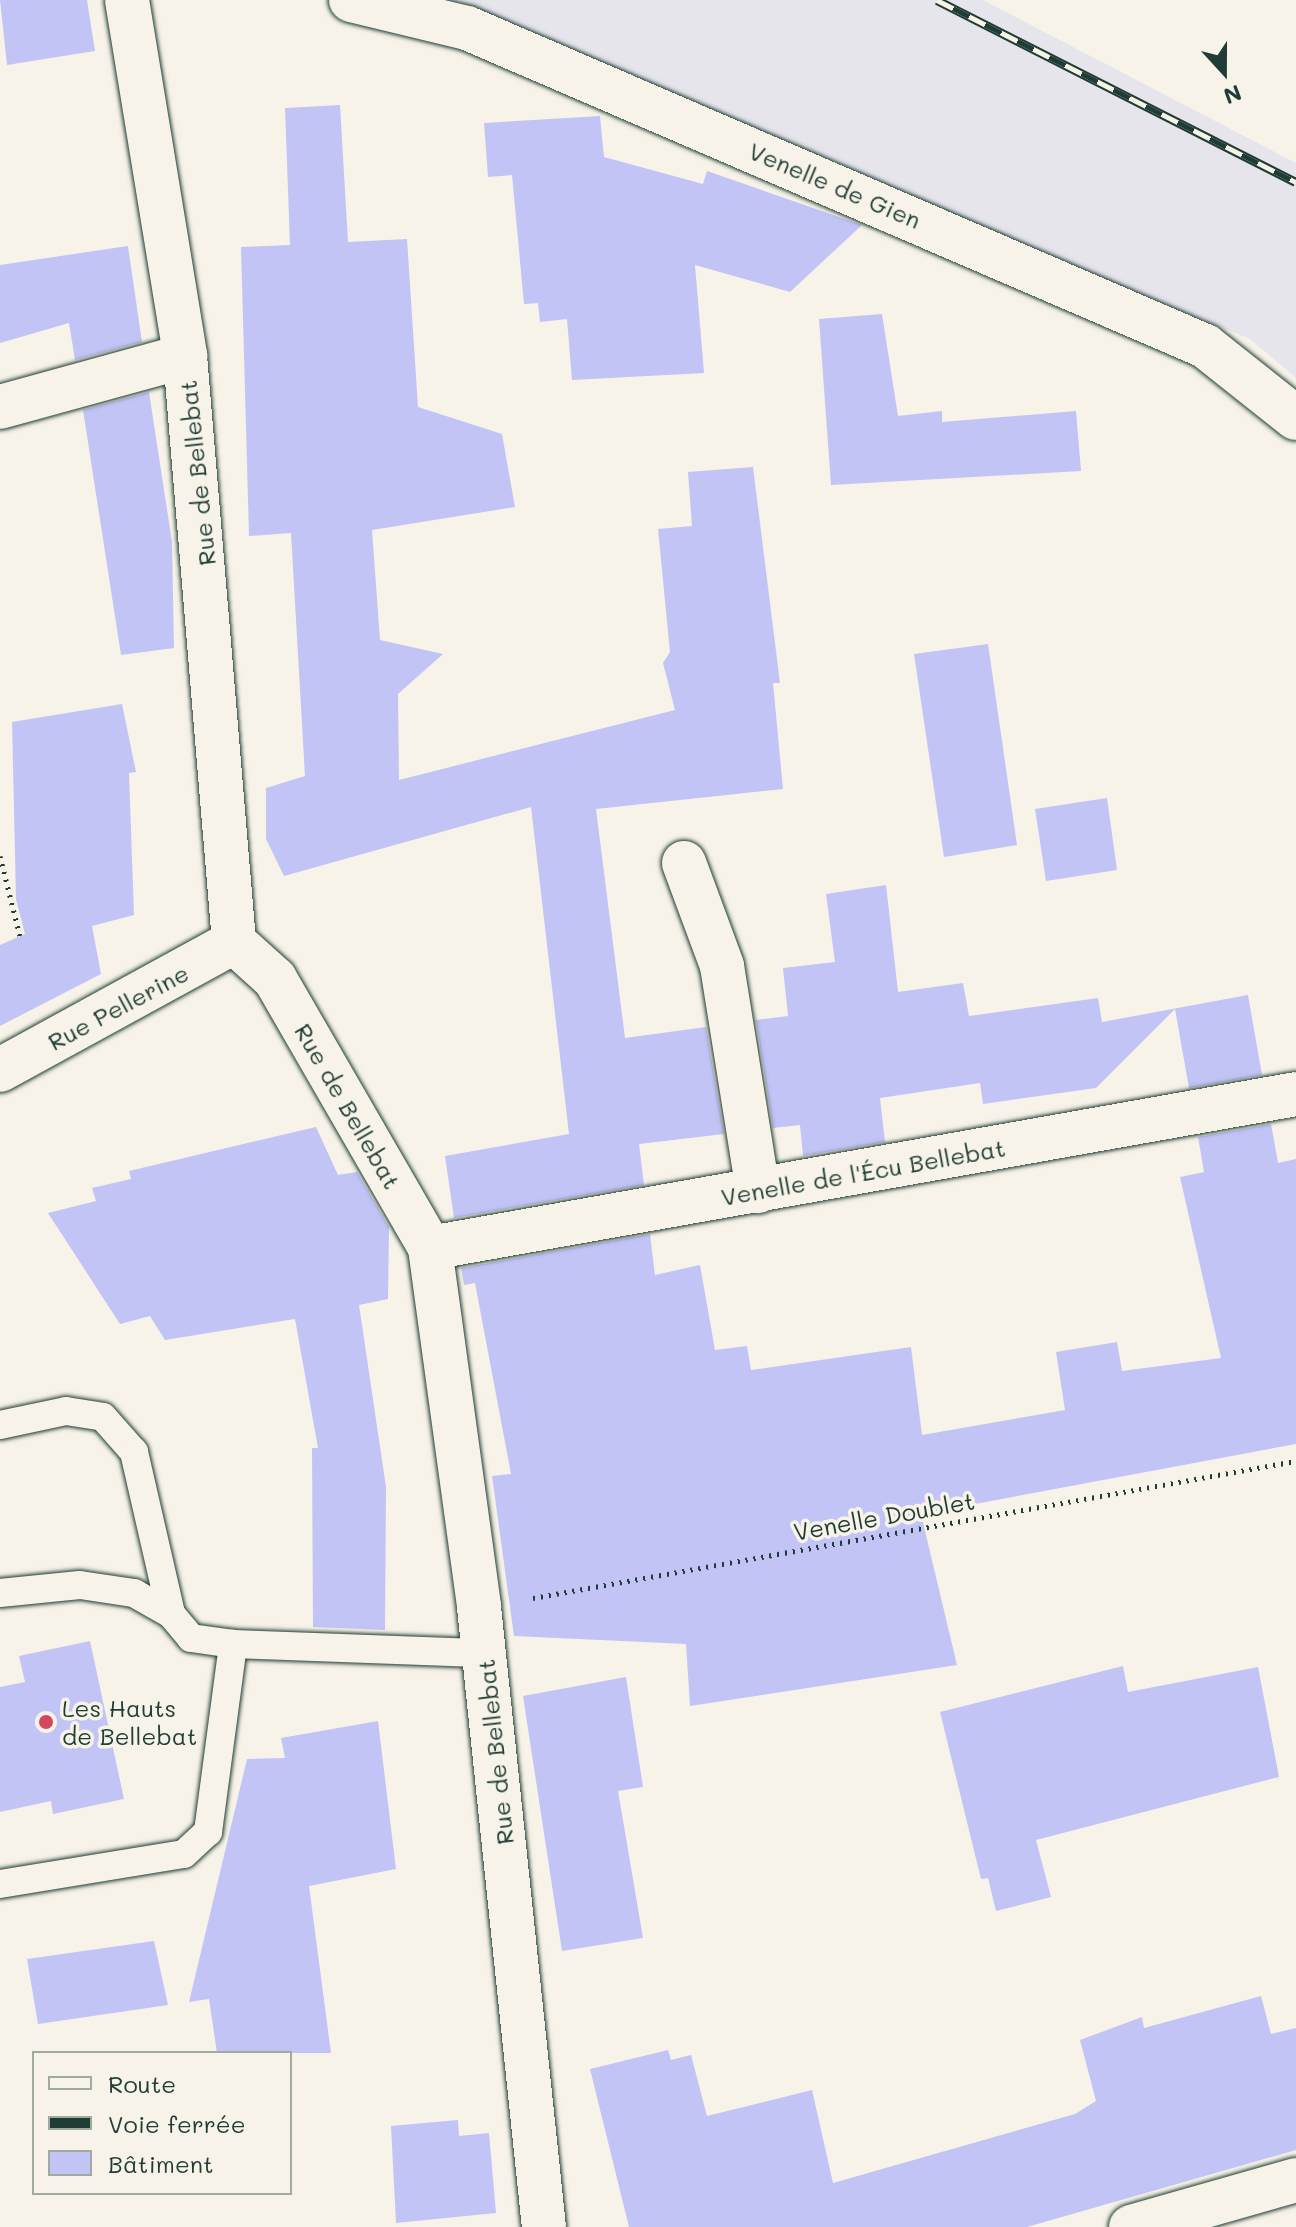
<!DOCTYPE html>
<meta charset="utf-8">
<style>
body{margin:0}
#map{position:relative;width:1296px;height:2227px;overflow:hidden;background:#f7f3e8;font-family:Mali,sans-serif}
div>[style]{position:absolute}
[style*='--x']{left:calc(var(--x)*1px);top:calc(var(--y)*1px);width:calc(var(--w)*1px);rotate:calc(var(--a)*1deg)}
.built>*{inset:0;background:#e7e5ec}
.building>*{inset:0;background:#c2c4f6}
.path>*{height:5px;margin-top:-2.5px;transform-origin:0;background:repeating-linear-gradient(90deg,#1f3d34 0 2px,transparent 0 8px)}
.roads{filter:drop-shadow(0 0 2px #1f3d34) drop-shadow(0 0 2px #1f3d34)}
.lane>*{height:28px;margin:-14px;padding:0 14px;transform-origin:14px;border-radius:14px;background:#f7f3e8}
.street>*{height:44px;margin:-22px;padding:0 22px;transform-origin:22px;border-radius:22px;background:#f7f3e8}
.rail>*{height:9px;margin-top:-4.5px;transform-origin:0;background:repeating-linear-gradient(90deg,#f7f3e8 0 18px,#1f3d34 0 36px);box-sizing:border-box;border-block:2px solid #1f3d34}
.dots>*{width:22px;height:22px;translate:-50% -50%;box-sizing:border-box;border:4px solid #f7f3e8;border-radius:50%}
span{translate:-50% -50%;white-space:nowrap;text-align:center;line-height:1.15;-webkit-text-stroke:7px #f7f3e8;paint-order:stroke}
.street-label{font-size:24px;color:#1f3d34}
.poi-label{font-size:24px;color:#1f3d34}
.left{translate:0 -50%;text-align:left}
.legend{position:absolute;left:32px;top:2051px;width:260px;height:144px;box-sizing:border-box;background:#f7f3e8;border:2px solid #a1aaa0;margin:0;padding:10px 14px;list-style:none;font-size:24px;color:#1f3d34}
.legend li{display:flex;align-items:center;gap:16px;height:40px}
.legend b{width:40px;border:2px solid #a1aaa0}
.north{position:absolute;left:1184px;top:32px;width:80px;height:80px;-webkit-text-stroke:6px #f7f3e8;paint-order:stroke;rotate:159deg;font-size:22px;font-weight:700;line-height:32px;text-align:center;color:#1f3d34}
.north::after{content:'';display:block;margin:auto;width:28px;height:36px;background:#1f3d34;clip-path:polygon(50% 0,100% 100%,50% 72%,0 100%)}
</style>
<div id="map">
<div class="built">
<div style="clip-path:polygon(417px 0,983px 0,1296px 163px,1296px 378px,1250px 339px)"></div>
</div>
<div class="building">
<div style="clip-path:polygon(0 0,87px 0,95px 51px,7px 65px)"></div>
<div style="clip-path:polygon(340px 105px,348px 242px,407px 239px,418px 407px,502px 434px,515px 507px,372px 530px,380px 640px,443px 654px,398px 694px,399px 780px,675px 710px,663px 663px,670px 652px,658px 529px,692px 526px,688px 472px,753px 467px,780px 683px,773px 683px,783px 789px,596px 809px,625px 1038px,706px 1027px,724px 1134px,639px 1144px,644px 1185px,454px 1218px,445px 1156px,569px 1134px,531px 807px,284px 876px,266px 839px,266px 788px,305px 776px,291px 533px,249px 536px,241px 247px,290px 245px,285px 108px)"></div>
<div style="clip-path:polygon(600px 116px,604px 157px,703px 184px,707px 171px,862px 225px,790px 292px,695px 265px,704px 373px,572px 380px,567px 319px,540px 322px,538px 303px,524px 304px,512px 175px,488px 177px,484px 123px)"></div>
<div style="clip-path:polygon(128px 246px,142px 342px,75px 360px,69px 323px,0 343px,0 265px)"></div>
<div style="clip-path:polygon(882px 314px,898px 416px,942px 411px,942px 422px,1076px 411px,1081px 471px,831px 485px,819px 319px)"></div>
<div style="clip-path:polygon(149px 392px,172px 542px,174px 648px,121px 655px,83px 410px)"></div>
<div style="clip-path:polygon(988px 644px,1017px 845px,944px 857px,914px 654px)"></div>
<div style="clip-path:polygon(122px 704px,136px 772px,129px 773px,134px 915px,92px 926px,101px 974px,0 1026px,0 945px,25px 934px,16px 899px,12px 722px)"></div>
<div style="clip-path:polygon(1107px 798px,1117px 870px,1046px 881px,1035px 809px)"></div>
<div style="clip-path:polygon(886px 885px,898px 992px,963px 983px,969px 1016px,1098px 998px,1102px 1022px,1248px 995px,1262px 1075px,1189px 1088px,1175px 1009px,1096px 1088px,983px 1104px,980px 1083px,880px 1098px,885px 1142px,803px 1156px,800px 1125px,773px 1128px,756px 1020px,788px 1016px,783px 968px,835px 962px,826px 894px)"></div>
<div style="clip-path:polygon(1271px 1124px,1278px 1163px,1296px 1159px,1296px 1444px,921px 1514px,957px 1665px,690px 1706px,686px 1644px,514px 1636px,492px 1476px,511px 1474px,475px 1283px,464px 1285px,461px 1268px,650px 1234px,655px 1275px,700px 1265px,715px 1350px,747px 1346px,751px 1370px,911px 1347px,922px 1435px,1065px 1410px,1056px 1352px,1117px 1342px,1122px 1371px,1221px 1358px,1180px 1177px,1204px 1172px,1198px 1137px)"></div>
<div style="clip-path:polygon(316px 1127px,338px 1175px,357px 1172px,389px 1227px,388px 1299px,359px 1305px,386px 1487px,385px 1630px,313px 1627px,312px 1448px,318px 1448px,295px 1319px,165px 1340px,150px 1316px,120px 1324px,48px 1213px,96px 1201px,92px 1188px,131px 1179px,129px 1171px)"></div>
<div style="clip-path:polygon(90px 1641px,124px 1799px,53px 1814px,51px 1801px,0 1812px,0 1687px,25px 1682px,19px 1656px)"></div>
<div style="clip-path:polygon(1123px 1666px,1128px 1692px,1258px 1667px,1279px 1777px,1036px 1840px,1051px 1897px,996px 1911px,988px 1878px,981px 1879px,940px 1712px)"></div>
<div style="clip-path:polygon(626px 1677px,643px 1787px,618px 1791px,643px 1938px,562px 1951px,523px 1696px)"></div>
<div style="clip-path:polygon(378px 1721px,396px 1869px,309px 1886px,331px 2053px,217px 2053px,209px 1999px,189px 2002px,247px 1759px,285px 1758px,281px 1738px)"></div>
<div style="clip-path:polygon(154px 1941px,168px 2005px,38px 2024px,27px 1959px)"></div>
<div style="clip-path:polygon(1261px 1996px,1271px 2034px,1296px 2028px,1296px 2150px,1027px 2227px,629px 2227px,590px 2069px,668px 2050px,671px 2060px,691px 2055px,707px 2116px,812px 2090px,833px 2183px,1075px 2114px,1096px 2101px,1080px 2040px,1142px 2017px,1144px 2028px)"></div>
<div style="clip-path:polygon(458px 2120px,459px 2136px,489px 2133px,496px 2213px,396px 2223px,391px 2126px)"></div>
</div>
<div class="path">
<div style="--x:0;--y:856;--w:82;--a:76"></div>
<div style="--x:533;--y:1598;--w:775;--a:-10.18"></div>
</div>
<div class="roads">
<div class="lane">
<div style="--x:0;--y:1425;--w:67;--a:-12"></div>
<div style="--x:66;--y:1411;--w:37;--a:9"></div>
<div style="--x:103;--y:1417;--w:47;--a:48.5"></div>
<div style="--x:134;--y:1452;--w:166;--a:77.1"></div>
<div style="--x:0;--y:1593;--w:80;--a:-5.7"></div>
<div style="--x:80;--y:1585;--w:55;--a:8.4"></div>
<div style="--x:134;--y:1593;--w:43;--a:29.6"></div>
<div style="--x:171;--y:1614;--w:31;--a:50"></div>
<div style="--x:191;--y:1638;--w:42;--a:8.1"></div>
<div style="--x:233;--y:1644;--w:251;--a:2.1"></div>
<div style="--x:0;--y:1884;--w:186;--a:-9.3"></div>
<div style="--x:184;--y:1854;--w:33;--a:-43"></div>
<div style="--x:208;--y:1832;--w:190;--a:-82.4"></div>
</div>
<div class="street">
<div style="--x:127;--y:0;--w:361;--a:80.7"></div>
<div style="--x:185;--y:356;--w:588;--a:85.22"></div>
<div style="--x:234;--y:942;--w:55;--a:42.1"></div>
<div style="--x:275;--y:979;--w:310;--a:60"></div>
<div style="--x:430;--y:1248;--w:362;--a:82.2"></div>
<div style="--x:479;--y:1607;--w:623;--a:84.02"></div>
<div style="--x:351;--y:0;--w:119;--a:13.6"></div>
<div style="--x:467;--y:28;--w:804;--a:23.31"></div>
<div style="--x:1205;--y:346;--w:116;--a:38.4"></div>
<div style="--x:0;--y:407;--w:192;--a:-15.4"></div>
<div style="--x:684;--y:863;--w:110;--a:69.7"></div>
<div style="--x:722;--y:966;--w:228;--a:80.9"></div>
<div style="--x:0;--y:1070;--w:267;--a:-28.7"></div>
<div style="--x:430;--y:1248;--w:880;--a:-10.08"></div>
<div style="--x:1131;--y:2227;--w:172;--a:-15.9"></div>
</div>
</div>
<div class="rail">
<div style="--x:937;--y:0;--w:402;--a:26.9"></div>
</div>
<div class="dots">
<div style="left:46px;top:1722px;background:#d1495b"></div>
</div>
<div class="street-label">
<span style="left:835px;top:185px;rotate:23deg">Venelle de Gien</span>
<span style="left:197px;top:473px;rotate:-96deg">Rue de Bellebat</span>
<span style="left:118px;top:1007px;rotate:-28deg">Rue Pellerine</span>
<span style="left:348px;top:1106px;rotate:60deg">Rue de Bellebat</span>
<span style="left:863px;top:1172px;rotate:-10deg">Venelle de l'Écu Bellebat</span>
<span style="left:884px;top:1516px;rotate:-10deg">Venelle Doublet</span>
<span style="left:495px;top:1752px;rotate:-96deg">Rue de Bellebat</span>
</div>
<div class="poi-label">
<span class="left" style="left:62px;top:1722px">Les Hauts<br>de Bellebat</span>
</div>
<ul class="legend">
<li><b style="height:10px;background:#f7f3e8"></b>Route</li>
<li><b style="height:10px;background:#1f3d34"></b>Voie ferrée</li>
<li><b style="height:22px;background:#c2c4f6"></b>Bâtiment</li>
</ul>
<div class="north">N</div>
</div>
